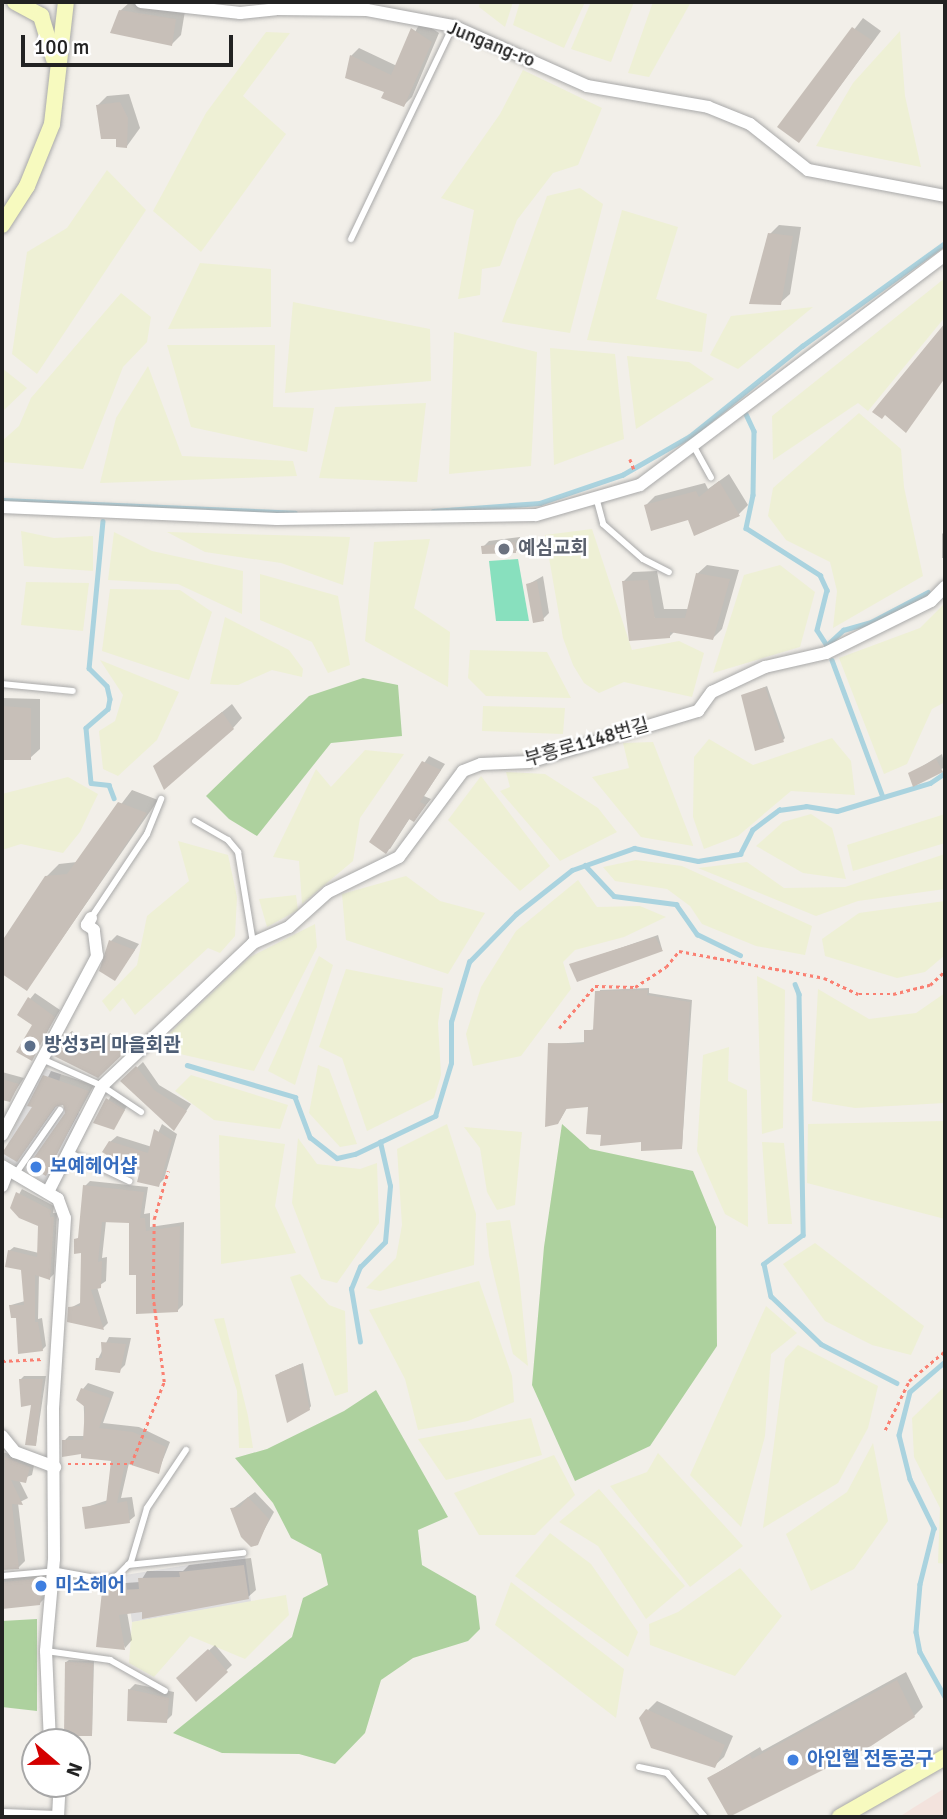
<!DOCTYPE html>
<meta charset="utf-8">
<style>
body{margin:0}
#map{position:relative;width:947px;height:1819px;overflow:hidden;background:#f2efe9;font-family:Signika,"Noto Sans KR",sans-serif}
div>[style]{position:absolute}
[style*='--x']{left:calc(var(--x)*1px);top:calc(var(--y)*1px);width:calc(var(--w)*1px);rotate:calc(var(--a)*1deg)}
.residential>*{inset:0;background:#e0dfdf}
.military>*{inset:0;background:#f3e3dd}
.farmland>*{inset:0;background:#eef0d5}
.forest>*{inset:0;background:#add19e}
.pitch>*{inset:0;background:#88e0be}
.shadow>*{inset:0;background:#0003}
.stream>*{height:4.5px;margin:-2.25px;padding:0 2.25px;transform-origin:2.25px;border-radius:2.25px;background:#aad3df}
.building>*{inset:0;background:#c7bfb8}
.path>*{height:2.5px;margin-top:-1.25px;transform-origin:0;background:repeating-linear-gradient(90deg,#fa8072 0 3.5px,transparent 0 7px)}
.roads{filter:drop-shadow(0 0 2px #a9a9a9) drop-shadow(0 0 2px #a9a9a9)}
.service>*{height:6px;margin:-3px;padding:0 3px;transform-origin:3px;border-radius:3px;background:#fff}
.minor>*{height:12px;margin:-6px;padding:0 6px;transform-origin:6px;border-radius:6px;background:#fff}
.secondary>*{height:16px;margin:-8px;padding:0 8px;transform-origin:8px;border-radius:8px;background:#f7fabf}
.dots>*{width:19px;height:19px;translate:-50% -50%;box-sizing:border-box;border:4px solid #fff;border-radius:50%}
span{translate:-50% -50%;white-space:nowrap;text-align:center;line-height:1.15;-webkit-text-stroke:5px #fff;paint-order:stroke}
.street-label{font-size:19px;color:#222}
.worship-label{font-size:19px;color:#5b616d;font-weight:700}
.left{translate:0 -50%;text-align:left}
.service-label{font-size:19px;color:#4e5e75;font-weight:700}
.shop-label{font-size:19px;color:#366cbe;font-weight:700}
.frame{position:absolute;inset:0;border:4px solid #222;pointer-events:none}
.north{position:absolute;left:21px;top:1728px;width:70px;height:70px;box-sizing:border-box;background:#fff;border:2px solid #a7a7a7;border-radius:50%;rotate:110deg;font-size:19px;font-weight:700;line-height:28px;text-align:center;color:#222}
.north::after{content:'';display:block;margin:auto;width:24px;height:32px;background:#d40000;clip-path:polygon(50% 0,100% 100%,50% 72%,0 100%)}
.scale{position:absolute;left:21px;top:35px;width:212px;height:32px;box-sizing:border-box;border:4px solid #222;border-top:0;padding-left:9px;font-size:21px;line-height:24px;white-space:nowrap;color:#222;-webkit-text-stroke:5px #fff;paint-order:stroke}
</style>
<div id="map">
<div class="residential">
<div style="clip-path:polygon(41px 1067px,61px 1074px,53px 1105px,81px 1114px,47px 1184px,2px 1157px)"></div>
<div style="clip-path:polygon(245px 1556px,251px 1602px,132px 1622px,125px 1575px)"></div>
</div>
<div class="military">
<div style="clip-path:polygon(945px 1788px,945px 1817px,899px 1817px,913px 1808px)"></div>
</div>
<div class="farmland">
<div style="clip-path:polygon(480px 2px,513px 2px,505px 27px,479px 7px)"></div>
<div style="clip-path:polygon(520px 2px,585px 2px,564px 48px,513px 25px)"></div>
<div style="clip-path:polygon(591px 2px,634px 2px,611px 62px,571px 49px)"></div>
<div style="clip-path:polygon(653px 2px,691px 2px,649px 77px,628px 73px)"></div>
<div style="clip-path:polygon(900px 31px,905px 96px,921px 167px,816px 146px,853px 83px)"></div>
<div style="clip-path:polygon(266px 32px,290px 33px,243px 96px,286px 134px,201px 252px,153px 211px,206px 113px)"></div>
<div style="clip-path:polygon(523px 70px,602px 108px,578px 165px,553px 173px,517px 220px,500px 266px,482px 269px,480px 295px,458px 299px,474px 210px,441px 198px,500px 114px)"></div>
<div style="clip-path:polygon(107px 170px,146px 210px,37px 374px,12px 354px,27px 252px,67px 228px)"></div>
<div style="clip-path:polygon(580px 188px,603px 204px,570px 333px,502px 322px,547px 196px)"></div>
<div style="clip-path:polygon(622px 210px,678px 227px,656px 299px,707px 314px,702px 352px,587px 340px)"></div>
<div style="clip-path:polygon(200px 263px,271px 269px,271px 327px,168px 329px)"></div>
<div style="clip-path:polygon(945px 278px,945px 317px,868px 411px,858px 403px,773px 460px,772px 416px)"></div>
<div style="clip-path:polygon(121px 293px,151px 317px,147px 342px,123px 367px,83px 469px,2px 462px,2px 441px,19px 426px,31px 398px)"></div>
<div style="clip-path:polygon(293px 302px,430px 329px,431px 381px,285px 393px)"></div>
<div style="clip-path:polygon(813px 307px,738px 369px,710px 355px,731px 316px)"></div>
<div style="clip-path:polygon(454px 332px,537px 352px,531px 466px,449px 474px)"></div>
<div style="clip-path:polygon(167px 345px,275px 345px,273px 407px,314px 408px,307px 452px,191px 427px)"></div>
<div style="clip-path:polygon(550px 348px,615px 354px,624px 439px,554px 465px)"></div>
<div style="clip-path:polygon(627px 356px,689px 362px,714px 379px,636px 429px)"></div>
<div style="clip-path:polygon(148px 366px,182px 456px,293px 461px,297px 476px,100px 483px,116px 418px)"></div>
<div style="clip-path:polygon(2px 368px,27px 388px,2px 412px)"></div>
<div style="clip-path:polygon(426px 403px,417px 482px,319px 478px,335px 407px)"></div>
<div style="clip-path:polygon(859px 413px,901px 449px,904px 487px,923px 576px,833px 628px,837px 591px,830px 562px,786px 540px,768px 516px,773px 488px)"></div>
<div style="clip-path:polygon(592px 529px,632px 650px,679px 641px,704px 653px,692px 697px,624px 682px,599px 693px,584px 683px,573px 665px,563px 638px,545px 535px)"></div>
<div style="clip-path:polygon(21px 531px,54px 538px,93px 536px,93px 571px,24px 566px)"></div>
<div style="clip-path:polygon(114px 532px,152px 551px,243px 571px,242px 614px,178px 584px,108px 580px)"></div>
<div style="clip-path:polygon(167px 532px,350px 537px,343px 585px,281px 563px,205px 552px)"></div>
<div style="clip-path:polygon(430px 539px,414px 608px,450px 632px,448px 687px,365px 641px,374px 542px)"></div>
<div style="clip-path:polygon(780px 565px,815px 592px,800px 647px,713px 673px,744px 575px)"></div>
<div style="clip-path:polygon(260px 574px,338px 596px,350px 665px,328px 673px,312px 642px,260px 620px)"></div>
<div style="clip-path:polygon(26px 582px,89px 583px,83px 631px,21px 625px)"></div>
<div style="clip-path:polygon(110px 589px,180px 590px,212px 612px,189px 680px,102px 651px)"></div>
<div style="clip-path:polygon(945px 603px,945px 702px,932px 709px,907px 764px,884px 774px,839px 658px,920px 628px)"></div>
<div style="clip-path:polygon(225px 617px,289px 650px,303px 669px,302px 677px,272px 670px,238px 685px,210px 684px)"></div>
<div style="clip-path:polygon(470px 650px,547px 652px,571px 698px,486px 696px,468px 678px)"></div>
<div style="clip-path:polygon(100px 660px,179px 692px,157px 740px,118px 776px,103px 769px,99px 731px,115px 721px,123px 695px)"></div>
<div style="clip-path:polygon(483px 706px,565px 708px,563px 734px,482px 731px)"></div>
<div style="clip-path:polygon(832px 738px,851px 761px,855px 795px,791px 791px,738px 836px,704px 849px,693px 817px,694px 757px,709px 739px,753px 765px)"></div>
<div style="clip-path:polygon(653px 742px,693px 845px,693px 846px,641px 837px,592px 777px,629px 768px,623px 743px)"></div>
<div style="clip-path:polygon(365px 750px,404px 754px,360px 818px,353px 861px,302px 904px,299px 861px,273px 857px,316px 769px,331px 787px)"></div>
<div style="clip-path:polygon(506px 772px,545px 774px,598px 808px,617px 832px,560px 861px,500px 791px,510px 787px)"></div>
<div style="clip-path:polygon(481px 776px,550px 866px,520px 891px,448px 820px)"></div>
<div style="clip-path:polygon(68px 777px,98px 794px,80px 832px,63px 853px,21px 844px,2px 850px,2px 794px)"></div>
<div style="clip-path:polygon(811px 814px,832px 828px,846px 879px,803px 873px,756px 846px,783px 822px)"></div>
<div style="clip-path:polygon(945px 814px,945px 843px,853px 871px,847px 845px)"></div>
<div style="clip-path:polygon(178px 841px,228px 855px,237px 897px,235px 936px,220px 953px,208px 948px,135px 1015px,123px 998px,110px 1012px,102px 1001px,137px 965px,147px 916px,189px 881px)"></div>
<div style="clip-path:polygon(945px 854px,945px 889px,858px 901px,816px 916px,698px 868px,747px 862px,784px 888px,845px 887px)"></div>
<div style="clip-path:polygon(636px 860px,682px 866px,812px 926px,805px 955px,756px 946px,702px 924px,690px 906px,667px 889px,615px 881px,603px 867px)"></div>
<div style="clip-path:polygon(406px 876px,440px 901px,485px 913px,448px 974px,346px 940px,342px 894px)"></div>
<div style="clip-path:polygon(578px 880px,597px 907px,640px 906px,666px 917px,624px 937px,575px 950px,563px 962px,571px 989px,521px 1056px,473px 1066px,466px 1034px,481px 987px,516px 931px)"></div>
<div style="clip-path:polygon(296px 895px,298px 910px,267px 927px,259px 899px)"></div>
<div style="clip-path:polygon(945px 901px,945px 955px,925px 972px,897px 978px,825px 956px,822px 939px,859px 913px)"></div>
<div style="clip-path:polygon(315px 924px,317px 947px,254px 1071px,154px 1048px,250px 957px)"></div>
<div style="clip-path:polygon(319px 956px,333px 965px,295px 1085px,268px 1071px)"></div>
<div style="clip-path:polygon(346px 969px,443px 988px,438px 1023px,441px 1075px,434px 1098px,367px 1131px,342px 1058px,319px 1047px)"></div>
<div style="clip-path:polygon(757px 976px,785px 990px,783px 1128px,762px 1134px)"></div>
<div style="clip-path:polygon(818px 989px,869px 1019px,916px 1013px,945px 993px,945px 1103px,855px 1108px,812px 1101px)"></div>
<div style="clip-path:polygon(729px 1047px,728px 1081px,747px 1090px,748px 1227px,725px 1214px,697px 1151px,703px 1055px)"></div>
<div style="clip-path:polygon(318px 1065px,329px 1069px,357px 1144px,340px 1147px,309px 1113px)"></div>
<div style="clip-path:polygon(191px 1075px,288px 1105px,280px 1129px,214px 1120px,175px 1091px)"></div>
<div style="clip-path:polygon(945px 1121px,945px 1219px,807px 1183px,808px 1124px)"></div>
<div style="clip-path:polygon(447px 1124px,476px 1214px,474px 1265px,380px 1291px,366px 1288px,396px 1258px,402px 1225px,397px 1149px)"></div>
<div style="clip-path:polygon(464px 1127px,522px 1132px,515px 1205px,497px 1210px,487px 1192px,480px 1148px)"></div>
<div style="clip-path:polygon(219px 1135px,285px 1144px,275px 1206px,296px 1253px,221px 1264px)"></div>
<div style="clip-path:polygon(298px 1138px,317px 1164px,360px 1169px,377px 1163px,379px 1223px,337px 1283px,321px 1279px,292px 1203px)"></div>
<div style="clip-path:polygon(762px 1142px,784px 1143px,792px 1224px,768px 1224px)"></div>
<div style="clip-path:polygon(510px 1220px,519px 1275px,528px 1366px,513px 1354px,489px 1255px,486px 1223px)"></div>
<div style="clip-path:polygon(815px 1243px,924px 1326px,911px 1355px,872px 1345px,825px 1321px,783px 1264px)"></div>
<div style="clip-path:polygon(300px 1274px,329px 1305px,345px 1311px,348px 1392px,335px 1396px,290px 1277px)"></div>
<div style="clip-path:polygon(479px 1281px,512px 1376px,514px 1402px,468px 1421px,418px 1430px,405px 1379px,369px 1310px)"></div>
<div style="clip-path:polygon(766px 1306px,797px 1333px,771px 1354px,765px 1436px,741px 1527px,690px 1475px)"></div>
<div style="clip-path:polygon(224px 1318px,248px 1416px,253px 1448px,239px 1448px,237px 1391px,214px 1319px)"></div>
<div style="clip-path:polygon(798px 1345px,878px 1386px,868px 1428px,838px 1483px,763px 1528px,785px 1359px)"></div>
<div style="clip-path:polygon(945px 1386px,945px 1564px,938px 1563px,940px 1508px,914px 1457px,912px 1418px)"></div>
<div style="clip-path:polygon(531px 1418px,542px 1455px,446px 1480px,418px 1439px)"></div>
<div style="clip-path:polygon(873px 1443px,888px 1521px,854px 1569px,811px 1591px,786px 1534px,847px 1492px)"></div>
<div style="clip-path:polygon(658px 1453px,743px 1546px,690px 1587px,610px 1486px,647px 1472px)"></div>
<div style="clip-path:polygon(554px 1455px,575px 1495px,535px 1535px,479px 1535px,454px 1493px)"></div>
<div style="clip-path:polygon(599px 1489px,685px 1586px,646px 1619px,598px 1546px,559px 1522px)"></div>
<div style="clip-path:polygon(550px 1533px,591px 1564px,638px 1632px,628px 1657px,515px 1576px)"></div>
<div style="clip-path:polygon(740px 1568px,782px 1616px,735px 1676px,650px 1645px,649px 1624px,678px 1612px)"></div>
<div style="clip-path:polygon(511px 1582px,624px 1669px,616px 1718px,495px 1625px)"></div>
<div style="clip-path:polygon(286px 1595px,289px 1615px,245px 1659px,190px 1636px,154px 1677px,129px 1663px,132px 1622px)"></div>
</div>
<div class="forest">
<div style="clip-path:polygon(363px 678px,398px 685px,402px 736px,331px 743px,257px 836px,229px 819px,206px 796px,309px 696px)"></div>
<div style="clip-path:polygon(562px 1124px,590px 1149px,693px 1171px,716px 1227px,717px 1346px,650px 1446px,575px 1481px,532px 1385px,544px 1247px)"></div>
<div style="clip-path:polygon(376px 1390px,448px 1517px,418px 1530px,422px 1565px,476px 1596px,480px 1629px,468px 1641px,413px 1658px,381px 1680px,365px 1733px,335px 1764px,299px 1754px,222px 1753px,173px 1733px,292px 1637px,303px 1598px,328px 1585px,321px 1554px,291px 1538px,273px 1503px,235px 1458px,267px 1449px,344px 1411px)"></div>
<div style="clip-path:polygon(37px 1619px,37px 1711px,2px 1707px,2px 1621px)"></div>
</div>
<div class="pitch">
<div style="clip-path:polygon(518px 559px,529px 621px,496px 621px,489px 561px)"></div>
</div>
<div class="shadow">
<div style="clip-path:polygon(130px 2px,185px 11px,181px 35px,172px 44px,120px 11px)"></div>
<div style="clip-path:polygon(863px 18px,881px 31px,799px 141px,780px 127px)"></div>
<div style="clip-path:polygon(421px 21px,439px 33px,412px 97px,404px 105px,351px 56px,359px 48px,397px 66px)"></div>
<div style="clip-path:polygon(129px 94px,140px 128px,127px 146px,98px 105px,107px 96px)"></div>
<div style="clip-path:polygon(779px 225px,801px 227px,790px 294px,780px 303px,770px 234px)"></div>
<div style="clip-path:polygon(729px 474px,748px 505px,739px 514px,690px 518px,646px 505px,655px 496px,705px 483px,708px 489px)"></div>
<div style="clip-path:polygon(945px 531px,945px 558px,942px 558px,942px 534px)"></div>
<div style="clip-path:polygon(520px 537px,521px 546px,515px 552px,483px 547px,489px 541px)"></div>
<div style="clip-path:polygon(707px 565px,739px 570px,722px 629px,713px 638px,675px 631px,670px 636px,624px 581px,633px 572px,657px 571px,664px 609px,689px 609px,697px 574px)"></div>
<div style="clip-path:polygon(543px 576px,549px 613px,543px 619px,527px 585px)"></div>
<div style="clip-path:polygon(767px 686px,785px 738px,783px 740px,743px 696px)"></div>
<div style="clip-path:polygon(2px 698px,40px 699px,40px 749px,30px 758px,2px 759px)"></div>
<div style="clip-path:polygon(232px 704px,242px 718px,233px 728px,155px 766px)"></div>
<div style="clip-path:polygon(942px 754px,945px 767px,914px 784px,910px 774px)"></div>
<div style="clip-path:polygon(429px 756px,445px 764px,424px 796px,431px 799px,414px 820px,410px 818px,390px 849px,371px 842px)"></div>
<div style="clip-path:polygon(132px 790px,158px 800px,27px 989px,2px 972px,2px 944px,46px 877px,59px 864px,77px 862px)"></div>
<div style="clip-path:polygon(117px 935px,139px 944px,115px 979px,111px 941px)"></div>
<div style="clip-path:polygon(658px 935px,662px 949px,578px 979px,571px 965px)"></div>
<div style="clip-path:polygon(649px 988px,649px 993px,692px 1000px,682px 1147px,603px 1134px,590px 1105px,567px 1108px,560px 1120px,550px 1044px,586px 1042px,586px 1031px,595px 1029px,600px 990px)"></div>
<div style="clip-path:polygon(35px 993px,60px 1010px,31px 1059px,34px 1024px,30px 999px)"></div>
<div style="clip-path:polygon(72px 1031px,97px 1049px,110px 1033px,128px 1047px,98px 1076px,66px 1036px)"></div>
<div style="clip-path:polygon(143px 1062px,159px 1085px,191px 1104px,174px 1129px,123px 1081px)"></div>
<div style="clip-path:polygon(51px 1071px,94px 1085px,46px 1173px,67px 1114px,64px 1103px,57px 1105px,22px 1154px,34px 1105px)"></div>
<div style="clip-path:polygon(2px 1072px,24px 1078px,9px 1100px,2px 1099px)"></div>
<div style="clip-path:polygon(113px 1093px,129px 1103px,113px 1128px,95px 1122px)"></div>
<div style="clip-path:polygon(162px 1124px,177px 1134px,164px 1179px,158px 1185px,110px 1142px,117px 1136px,152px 1147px)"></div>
<div style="clip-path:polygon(90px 1181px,148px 1187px,144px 1214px,150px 1213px,150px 1227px,184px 1222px,183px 1305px,178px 1310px,138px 1273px,131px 1222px,106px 1221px,102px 1258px,107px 1257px,106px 1281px,97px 1287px,108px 1323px,103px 1328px,70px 1308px,82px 1302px,83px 1251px,76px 1240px,81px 1235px,85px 1186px)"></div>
<div style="clip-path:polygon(22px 1189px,54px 1206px,53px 1213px,57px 1213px,54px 1274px,50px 1278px,39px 1275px,38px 1319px,42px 1318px,46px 1346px,42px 1350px,11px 1305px,25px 1301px,23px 1269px,9px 1251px,14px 1247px,39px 1253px,40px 1224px,12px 1207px)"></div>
<div style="clip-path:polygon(109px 1337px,131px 1338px,125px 1365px,119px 1371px,98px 1359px)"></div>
<div style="clip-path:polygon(303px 1363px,311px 1406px,309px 1409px,279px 1373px)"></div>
<div style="clip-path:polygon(24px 1376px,46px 1376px,36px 1444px,33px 1403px,20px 1380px)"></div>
<div style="clip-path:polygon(88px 1383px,114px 1392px,103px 1423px,139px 1427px,170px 1442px,158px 1472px,129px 1463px,121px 1498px,132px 1497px,135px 1516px,129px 1521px,84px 1508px,108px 1500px,113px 1459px,64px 1441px,69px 1436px,85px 1436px,83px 1389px)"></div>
<div style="clip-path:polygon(2px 1452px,35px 1461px,32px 1475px,19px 1480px,28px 1498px,18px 1503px,25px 1561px,19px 1567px,2px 1569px)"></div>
<div style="clip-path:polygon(255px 1492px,274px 1512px,257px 1543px,232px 1509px)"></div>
<div style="clip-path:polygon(251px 1558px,256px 1590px,248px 1597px,127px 1612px,132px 1640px,125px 1648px,103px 1591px,111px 1584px,140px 1582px,147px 1571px,183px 1571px,189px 1565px)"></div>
<div style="clip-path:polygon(2px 1570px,9px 1577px,49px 1573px,45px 1598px,39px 1604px,2px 1608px)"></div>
<div style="clip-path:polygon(215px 1645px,232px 1665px,196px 1699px,179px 1678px)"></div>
<div style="clip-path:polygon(69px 1660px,94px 1661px,92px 1735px,66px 1662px)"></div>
<div style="clip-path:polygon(906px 1672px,923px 1707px,914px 1716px,709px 1778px,760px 1747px,762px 1751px)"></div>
<div style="clip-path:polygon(135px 1684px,174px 1692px,172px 1715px,166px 1721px,129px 1690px)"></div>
<div style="clip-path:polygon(657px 1701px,733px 1736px,724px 1757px,714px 1766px,648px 1710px)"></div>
</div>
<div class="stream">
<div style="--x:746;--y:414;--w:19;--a:65"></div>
<div style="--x:754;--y:431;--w:64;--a:90.9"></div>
<div style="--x:753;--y:495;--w:34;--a:102"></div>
<div style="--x:746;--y:528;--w:88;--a:32.4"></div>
<div style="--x:820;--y:575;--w:17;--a:65"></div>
<div style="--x:827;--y:590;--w:41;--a:104"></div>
<div style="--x:817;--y:630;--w:20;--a:57"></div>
<div style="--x:2;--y:500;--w:293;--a:2.5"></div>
<div style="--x:433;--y:511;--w:107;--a:-4.3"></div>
<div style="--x:540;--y:503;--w:87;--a:-18.9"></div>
<div style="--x:622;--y:475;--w:78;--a:-29.8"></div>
<div style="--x:690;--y:436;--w:144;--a:-38.8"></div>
<div style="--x:802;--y:346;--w:176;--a:-35.8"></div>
<div style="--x:103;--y:521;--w:148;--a:95.4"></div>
<div style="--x:89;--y:668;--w:25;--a:45"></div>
<div style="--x:107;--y:686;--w:13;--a:77"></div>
<div style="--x:110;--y:699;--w:10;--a:101"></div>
<div style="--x:108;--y:709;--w:29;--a:139"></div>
<div style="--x:86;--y:728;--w:55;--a:84.8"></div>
<div style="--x:91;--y:783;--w:18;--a:6"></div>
<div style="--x:109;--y:785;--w:14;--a:69"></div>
<div style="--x:827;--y:645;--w:22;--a:-43"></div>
<div style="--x:843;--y:630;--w:29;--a:-16"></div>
<div style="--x:871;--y:622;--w:64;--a:-27.8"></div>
<div style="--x:832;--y:660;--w:146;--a:69.6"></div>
<div style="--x:585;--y:865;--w:42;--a:46.9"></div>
<div style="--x:614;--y:896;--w:63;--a:7.4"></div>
<div style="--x:676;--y:904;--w:37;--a:55"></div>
<div style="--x:697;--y:934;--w:48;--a:26"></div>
<div style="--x:795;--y:984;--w:11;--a:68"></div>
<div style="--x:799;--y:994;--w:241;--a:89"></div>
<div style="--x:803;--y:1235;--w:49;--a:143.4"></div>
<div style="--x:764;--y:1264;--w:33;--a:78"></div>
<div style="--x:771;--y:1296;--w:69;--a:43.8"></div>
<div style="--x:821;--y:1344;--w:85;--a:27.2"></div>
<div style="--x:187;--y:1065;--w:113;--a:16.5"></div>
<div style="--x:295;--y:1097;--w:43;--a:69.4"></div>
<div style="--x:310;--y:1137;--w:34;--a:38"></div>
<div style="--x:337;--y:1158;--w:18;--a:-13"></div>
<div style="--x:355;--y:1154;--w:89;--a:-25.4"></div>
<div style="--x:435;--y:1116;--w:55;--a:-73.2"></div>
<div style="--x:451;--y:1063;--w:41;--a:-90"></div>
<div style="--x:451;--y:1022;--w:63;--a:-73.3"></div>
<div style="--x:469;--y:962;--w:67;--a:-45.6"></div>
<div style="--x:516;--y:914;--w:71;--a:-38.2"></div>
<div style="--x:572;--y:870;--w:66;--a:-19.5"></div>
<div style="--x:634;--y:848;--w:65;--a:11.5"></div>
<div style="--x:698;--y:861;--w:43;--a:-9.5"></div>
<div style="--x:740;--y:854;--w:27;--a:-63"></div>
<div style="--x:752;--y:830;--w:34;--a:-37"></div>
<div style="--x:779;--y:810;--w:27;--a:-8"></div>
<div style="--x:806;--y:806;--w:31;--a:9"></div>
<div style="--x:837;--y:811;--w:97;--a:-16.8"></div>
<div style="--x:930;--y:783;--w:18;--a:-34"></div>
<div style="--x:360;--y:1342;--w:54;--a:-99.6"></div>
<div style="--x:351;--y:1289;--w:24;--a:-68"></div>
<div style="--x:360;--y:1267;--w:35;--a:-45"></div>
<div style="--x:385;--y:1242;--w:56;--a:-84.9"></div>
<div style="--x:390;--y:1186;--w:45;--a:-102.8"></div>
<div style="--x:945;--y:1362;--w:46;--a:139.4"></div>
<div style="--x:910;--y:1392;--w:44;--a:104.3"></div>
<div style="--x:899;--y:1435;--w:45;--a:76"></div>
<div style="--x:910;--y:1479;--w:55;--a:63.9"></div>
<div style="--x:934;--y:1528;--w:58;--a:104"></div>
<div style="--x:920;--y:1584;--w:48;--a:94.8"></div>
<div style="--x:916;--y:1632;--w:20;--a:79"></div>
<div style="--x:920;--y:1652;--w:51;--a:60.9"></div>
</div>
<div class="building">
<div style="clip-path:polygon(119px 10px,176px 19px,172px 46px,110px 33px)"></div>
<div style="clip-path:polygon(852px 27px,873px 41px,799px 143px,777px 127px)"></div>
<div style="clip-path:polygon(411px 28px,432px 42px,404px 107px,381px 98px,384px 92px,345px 78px,350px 55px,391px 75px)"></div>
<div style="clip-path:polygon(120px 102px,128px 118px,127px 148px,116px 147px,116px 139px,101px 139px,96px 105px)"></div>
<div style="clip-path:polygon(768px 233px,793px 236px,781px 305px,749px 304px)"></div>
<div style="clip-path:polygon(945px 323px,945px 378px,906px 433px,885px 415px,882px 419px,872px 412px)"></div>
<div style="clip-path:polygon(719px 481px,740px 516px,694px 536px,688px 520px,651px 531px,644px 505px,696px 491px,699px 497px)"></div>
<div style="clip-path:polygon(515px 542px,516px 553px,482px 554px,481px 546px)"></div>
<div style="clip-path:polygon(696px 573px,730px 579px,713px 640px,670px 632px,670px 638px,629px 641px,622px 581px,648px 580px,655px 618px,685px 618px)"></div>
<div style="clip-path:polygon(537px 581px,544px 621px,533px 623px,526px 584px)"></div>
<div style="clip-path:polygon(765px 687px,784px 742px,755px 751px,741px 695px)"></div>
<div style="clip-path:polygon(2px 706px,31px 708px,31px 760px,2px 760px)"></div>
<div style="clip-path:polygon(222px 712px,234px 729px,164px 790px,153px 766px)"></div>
<div style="clip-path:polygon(936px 759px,943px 772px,913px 787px,908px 773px)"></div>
<div style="clip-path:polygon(422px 761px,441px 770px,420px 802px,426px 805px,414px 822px,409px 819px,386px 854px,369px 842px)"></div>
<div style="clip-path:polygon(118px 802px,147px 813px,27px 991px,2px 974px,2px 941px,45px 876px,67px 874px)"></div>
<div style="clip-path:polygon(655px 937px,663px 951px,577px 982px,569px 964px)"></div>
<div style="clip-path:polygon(109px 940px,135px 950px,115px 981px,99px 971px)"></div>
<div style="clip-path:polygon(648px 990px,647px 995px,690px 1002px,682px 1149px,641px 1151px,641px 1142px,600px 1146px,601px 1135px,586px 1134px,588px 1107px,566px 1109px,558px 1124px,545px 1127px,548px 1043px,584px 1044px,584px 1030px,593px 1030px,595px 991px)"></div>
<div style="clip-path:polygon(28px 997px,55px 1017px,32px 1061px,16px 1052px,32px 1025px,17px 1015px)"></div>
<div style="clip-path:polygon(65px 1035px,90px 1054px,103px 1038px,123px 1054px,98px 1078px,54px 1056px)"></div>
<div style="clip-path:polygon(136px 1066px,154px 1090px,187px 1111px,174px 1131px,120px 1081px)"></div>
<div style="clip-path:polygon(43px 1075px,89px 1091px,46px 1176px,28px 1166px,65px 1113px,63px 1105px,55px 1107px,17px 1162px,2px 1153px,32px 1107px,27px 1106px)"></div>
<div style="clip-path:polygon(2px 1079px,19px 1084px,10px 1102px,2px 1100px)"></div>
<div style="clip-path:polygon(106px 1098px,125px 1110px,114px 1130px,93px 1123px)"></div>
<div style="clip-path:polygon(154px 1129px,172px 1140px,159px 1187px,137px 1182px,140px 1170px,105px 1163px,107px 1155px,102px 1152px,109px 1141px,148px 1153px)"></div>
<div style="clip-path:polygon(83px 1185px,144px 1192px,140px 1218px,145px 1218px,146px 1231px,180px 1226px,178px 1312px,136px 1314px,136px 1275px,129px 1275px,129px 1223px,102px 1222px,98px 1262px,102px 1261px,101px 1288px,91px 1290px,104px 1330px,67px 1322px,68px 1307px,80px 1306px,81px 1253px,74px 1254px,74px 1239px,78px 1238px)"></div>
<div style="clip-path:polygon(16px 1192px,51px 1210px,50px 1217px,54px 1217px,50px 1280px,35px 1275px,35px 1322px,38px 1322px,43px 1351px,18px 1354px,16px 1318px,11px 1318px,9px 1305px,24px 1305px,21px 1270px,5px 1267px,8px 1250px,37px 1257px,38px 1226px,19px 1218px,10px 1208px)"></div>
<div style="clip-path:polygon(101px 1342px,126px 1344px,120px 1373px,95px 1370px,96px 1358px,102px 1358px)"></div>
<div style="clip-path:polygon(300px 1364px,310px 1410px,287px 1423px,275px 1375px)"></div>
<div style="clip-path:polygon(19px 1379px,43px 1379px,36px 1446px,25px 1445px,31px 1405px,21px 1407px)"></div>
<div style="clip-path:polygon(81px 1388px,110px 1398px,99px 1428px,133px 1432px,166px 1447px,159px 1474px,125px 1463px,117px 1503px,127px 1501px,130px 1523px,85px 1529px,82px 1507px,106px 1504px,111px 1461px,81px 1458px,81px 1454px,62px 1457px,62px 1440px,83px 1440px,85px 1407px,76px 1400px)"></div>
<div style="clip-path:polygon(5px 1457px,30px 1467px,26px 1483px,11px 1480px,23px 1505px,12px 1504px,19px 1569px,2px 1570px)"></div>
<div style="clip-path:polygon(248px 1497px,269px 1519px,258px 1545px,251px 1547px,241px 1537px,230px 1508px,240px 1507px)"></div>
<div style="clip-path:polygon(244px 1565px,249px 1599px,142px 1619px,142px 1612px,119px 1615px,125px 1650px,96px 1647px,102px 1591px,139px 1589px,138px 1578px,180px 1577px,179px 1572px)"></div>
<div style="clip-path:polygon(44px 1578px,40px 1605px,2px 1609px,2px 1582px)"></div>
<div style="clip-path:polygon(208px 1649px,228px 1672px,196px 1702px,176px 1678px)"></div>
<div style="clip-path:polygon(65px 1662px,93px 1663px,92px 1736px,64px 1736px)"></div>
<div style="clip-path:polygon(897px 1680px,915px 1717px,871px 1746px,729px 1817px,707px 1778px,750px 1755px,752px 1759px)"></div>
<div style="clip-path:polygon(128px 1689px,169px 1698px,167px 1723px,127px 1721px)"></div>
<div style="clip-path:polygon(646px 1709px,725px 1745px,715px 1768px,651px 1748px,639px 1718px)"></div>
</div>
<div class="path">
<div style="--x:630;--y:459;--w:14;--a:69"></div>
<div style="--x:559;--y:1028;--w:55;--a:-49.4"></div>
<div style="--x:595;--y:986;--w:40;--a:1.4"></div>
<div style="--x:635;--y:987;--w:37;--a:-33"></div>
<div style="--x:666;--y:967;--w:21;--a:-51"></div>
<div style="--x:679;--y:951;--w:147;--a:10.5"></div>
<div style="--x:824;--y:978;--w:38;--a:25"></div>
<div style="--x:859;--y:994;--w:34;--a:0"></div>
<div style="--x:893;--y:994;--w:38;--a:-14"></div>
<div style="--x:930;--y:985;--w:21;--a:-43"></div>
<div style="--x:2;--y:1361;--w:41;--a:-2.8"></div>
<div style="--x:885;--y:1430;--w:55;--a:-63.9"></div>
<div style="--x:909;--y:1381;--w:47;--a:-39.8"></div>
<div style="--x:68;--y:1464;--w:63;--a:0"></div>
<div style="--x:131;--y:1464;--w:88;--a:-68.1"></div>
<div style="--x:164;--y:1382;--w:86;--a:-97.4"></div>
<div style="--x:153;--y:1297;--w:78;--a:-89.3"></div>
<div style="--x:154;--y:1219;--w:50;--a:-73.7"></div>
</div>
<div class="roads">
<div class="service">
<div style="--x:351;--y:239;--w:236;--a:-64.4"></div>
<div style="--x:693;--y:445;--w:37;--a:61"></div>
<div style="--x:596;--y:497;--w:28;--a:75"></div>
<div style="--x:603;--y:524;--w:53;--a:41.2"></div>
<div style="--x:643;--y:559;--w:29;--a:27"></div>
<div style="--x:2;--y:684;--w:71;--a:5.6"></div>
<div style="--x:195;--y:821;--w:38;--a:30"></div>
<div style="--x:228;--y:840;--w:16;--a:50"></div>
<div style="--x:238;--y:852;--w:92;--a:80.6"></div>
<div style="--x:91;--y:918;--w:101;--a:-56.3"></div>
<div style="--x:147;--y:834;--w:38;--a:-68"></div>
<div style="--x:42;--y:1059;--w:66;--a:24.2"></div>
<div style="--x:102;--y:1086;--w:47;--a:33.7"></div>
<div style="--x:68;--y:1152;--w:68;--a:25.4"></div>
<div style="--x:16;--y:1173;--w:77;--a:-55.1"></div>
<div style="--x:128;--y:1565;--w:116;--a:-6"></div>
<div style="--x:2;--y:1576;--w:55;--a:-5.2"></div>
<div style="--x:57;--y:1571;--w:50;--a:10.4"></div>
<div style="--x:106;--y:1580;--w:12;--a:-20"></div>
<div style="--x:117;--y:1576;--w:20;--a:-45"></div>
<div style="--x:131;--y:1562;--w:56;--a:-73.5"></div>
<div style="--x:147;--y:1508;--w:70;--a:-56.1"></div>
<div style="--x:46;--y:1651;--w:65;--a:8"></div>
<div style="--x:110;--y:1660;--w:63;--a:29.4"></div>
<div style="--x:639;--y:1767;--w:29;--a:12"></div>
<div style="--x:667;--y:1773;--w:58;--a:49.2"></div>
</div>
<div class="minor">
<div style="--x:141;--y:2;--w:100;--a:6.3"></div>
<div style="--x:240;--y:13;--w:36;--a:-6"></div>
<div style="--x:276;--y:9;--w:91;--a:0.6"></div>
<div style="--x:367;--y:10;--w:87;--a:10.5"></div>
<div style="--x:453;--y:26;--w:147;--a:24.1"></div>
<div style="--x:587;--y:86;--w:123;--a:9.8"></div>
<div style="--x:708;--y:107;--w:45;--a:22"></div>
<div style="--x:750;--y:124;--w:74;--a:38.4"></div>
<div style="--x:808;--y:170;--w:139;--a:10.7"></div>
<div style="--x:2;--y:507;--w:275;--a:2.5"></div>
<div style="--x:277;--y:519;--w:259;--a:-0.9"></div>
<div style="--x:536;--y:515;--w:108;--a:-16.1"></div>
<div style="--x:640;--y:485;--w:382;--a:-37"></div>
<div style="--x:2;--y:1135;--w:203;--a:-62"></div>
<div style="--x:97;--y:956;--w:26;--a:-97"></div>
<div style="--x:94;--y:930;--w:9;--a:-144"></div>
<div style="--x:87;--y:925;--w:8;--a:-60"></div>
<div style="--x:2;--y:1166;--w:65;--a:30.5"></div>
<div style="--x:58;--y:1199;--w:20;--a:70"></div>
<div style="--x:65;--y:1218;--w:190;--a:93.6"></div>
<div style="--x:53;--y:1408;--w:151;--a:89.6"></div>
<div style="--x:54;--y:1559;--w:92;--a:95"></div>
<div style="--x:46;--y:1651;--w:91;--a:87.5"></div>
<div style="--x:2;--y:1186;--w:17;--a:-69"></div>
<div style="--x:48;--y:1192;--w:119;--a:-63"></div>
<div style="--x:102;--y:1086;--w:208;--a:-43.4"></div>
<div style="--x:253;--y:943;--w:39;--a:-24"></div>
<div style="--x:289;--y:927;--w:52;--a:-41.9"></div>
<div style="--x:328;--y:892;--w:79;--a:-26.2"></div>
<div style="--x:399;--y:857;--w:107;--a:-53.3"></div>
<div style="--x:463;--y:771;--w:19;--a:-21"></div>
<div style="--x:481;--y:764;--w:48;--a:-2.4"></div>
<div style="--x:529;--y:762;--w:177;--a:-16.8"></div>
<div style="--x:698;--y:711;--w:24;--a:-54"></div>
<div style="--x:712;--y:692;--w:59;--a:-25.3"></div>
<div style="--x:765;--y:667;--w:63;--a:-12.9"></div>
<div style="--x:826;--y:653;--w:117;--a:-26.3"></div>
<div style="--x:931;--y:601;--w:20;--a:-45"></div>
<div style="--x:2;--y:1436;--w:21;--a:51"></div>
<div style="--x:15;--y:1452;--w:43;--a:20.6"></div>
<div style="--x:2;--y:1815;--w:56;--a:2"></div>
<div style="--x:58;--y:1817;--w:33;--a:-87"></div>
</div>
<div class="secondary">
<div style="--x:15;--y:2;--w:30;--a:28"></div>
<div style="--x:41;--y:16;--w:45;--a:73.2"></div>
<div style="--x:2;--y:225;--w:46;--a:-57.3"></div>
<div style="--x:27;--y:186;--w:67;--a:-68"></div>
<div style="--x:52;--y:124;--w:123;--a:-83.5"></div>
<div style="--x:840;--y:1817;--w:121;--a:-29.7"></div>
</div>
</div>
<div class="dots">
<div style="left:504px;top:549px;background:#6b7280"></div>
<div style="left:30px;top:1046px;background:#5c6f8a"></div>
<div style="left:36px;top:1167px;background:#3f7fe0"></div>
<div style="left:41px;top:1586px;background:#3f7fe0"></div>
<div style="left:793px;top:1760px;background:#3f7fe0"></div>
</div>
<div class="street-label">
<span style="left:491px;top:45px;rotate:22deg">Jungang-ro</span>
<span style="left:587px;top:743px;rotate:-16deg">부흥로1148번길</span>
</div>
<div class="worship-label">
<span class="left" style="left:518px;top:549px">예심교회</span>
</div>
<div class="service-label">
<span class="left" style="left:44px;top:1046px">방성3리 마을회관</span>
</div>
<div class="shop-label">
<span class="left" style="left:50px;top:1167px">보예헤어샵</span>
<span class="left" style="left:55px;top:1586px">미소헤어</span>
<span class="left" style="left:807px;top:1760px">아인헬 전동공구</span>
</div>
<div class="frame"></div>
<div class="north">N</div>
<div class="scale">100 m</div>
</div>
